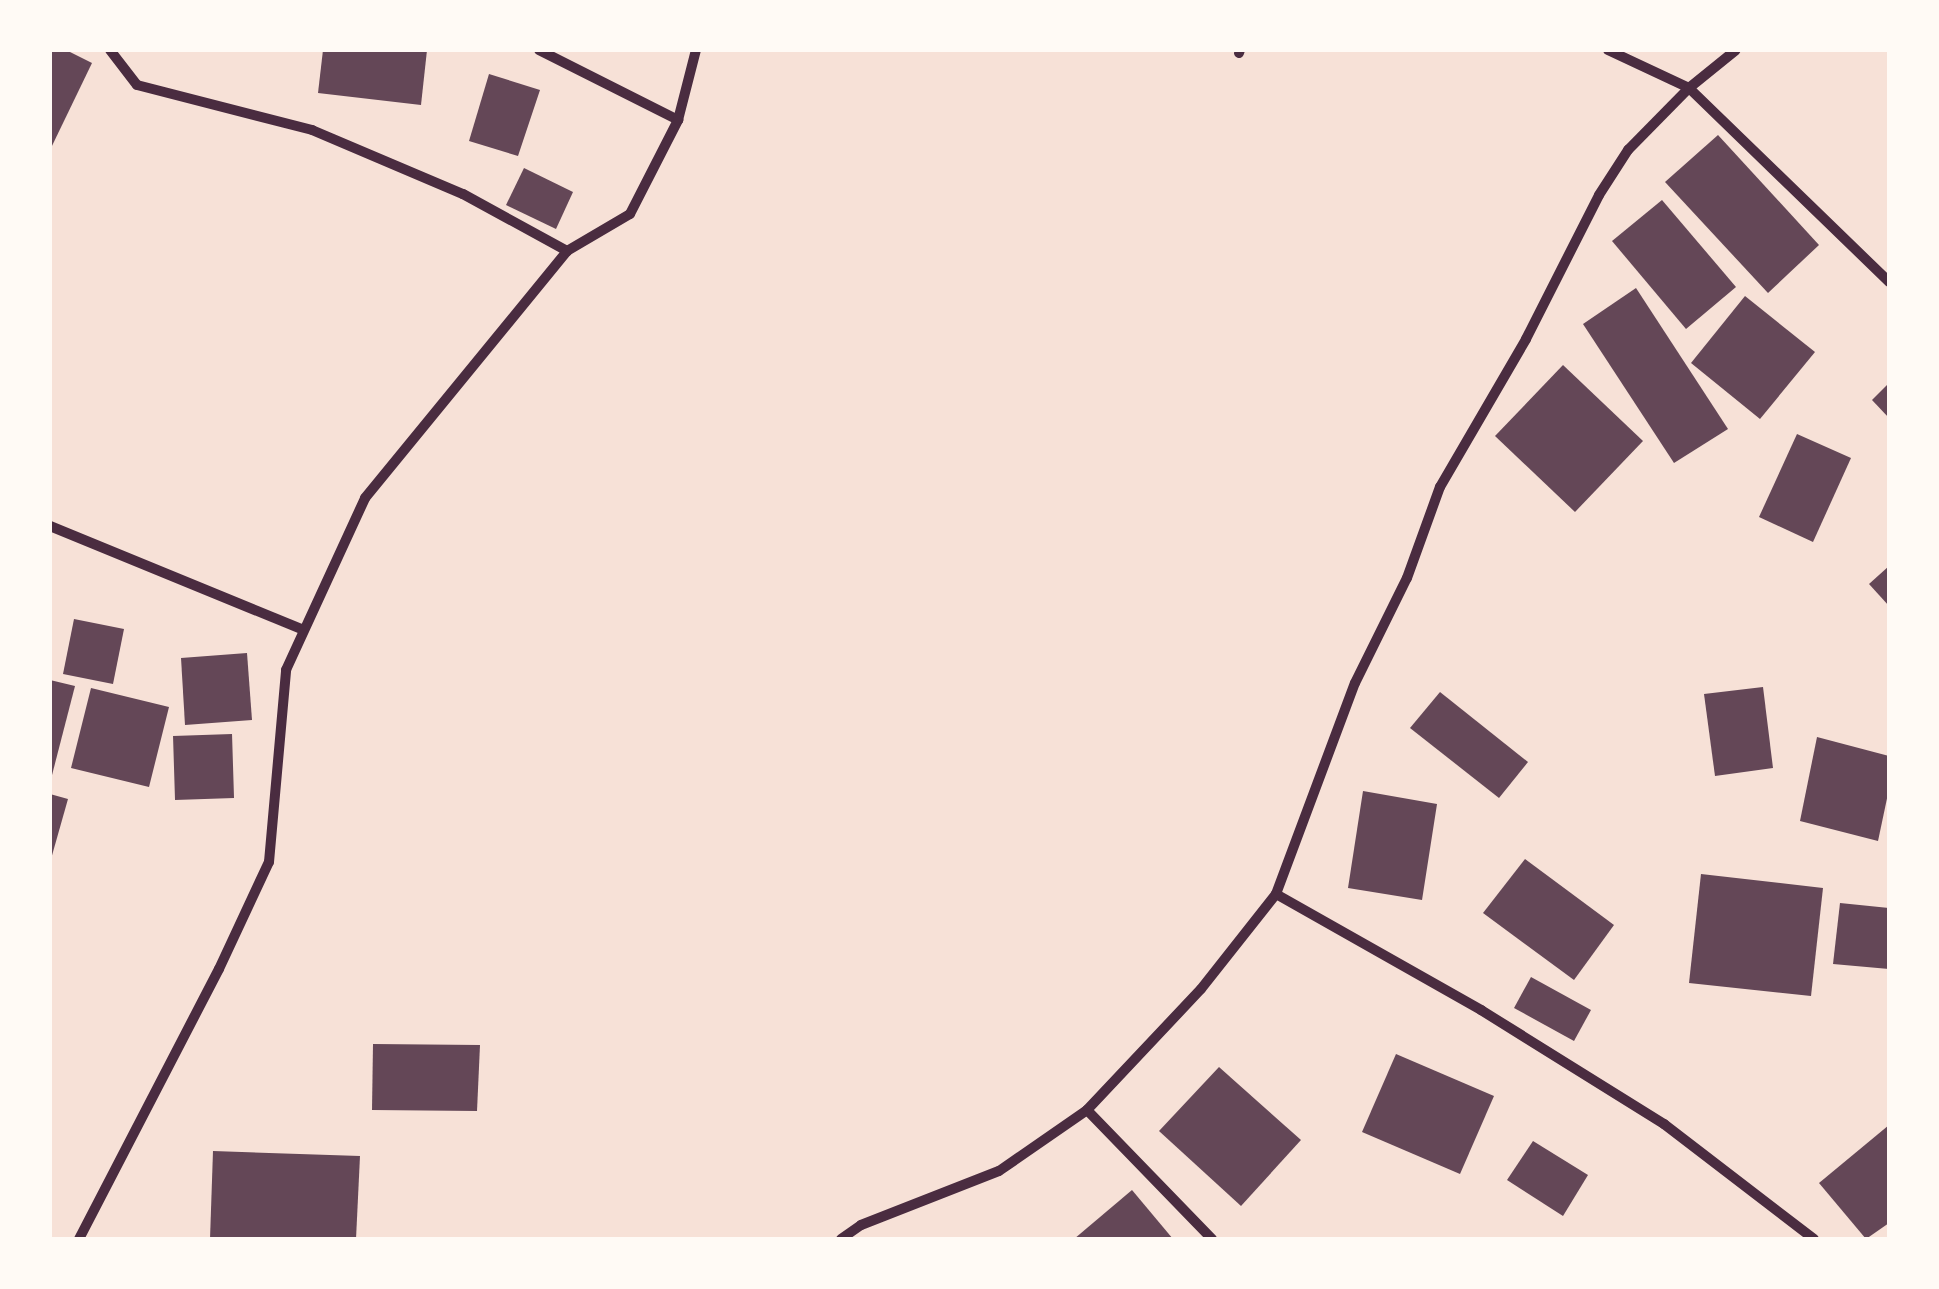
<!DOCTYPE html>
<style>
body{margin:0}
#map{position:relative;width:1939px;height:1289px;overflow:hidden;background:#f7e1d7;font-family:Rubik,sans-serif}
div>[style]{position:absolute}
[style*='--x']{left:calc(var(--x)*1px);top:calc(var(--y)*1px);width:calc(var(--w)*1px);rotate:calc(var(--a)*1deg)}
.building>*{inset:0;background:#644757}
.minor>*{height:10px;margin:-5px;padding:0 5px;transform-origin:5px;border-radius:5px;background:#4a2c40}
span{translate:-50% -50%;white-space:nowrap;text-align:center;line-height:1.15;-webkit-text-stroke:10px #fffaf5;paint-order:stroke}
.frame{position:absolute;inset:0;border:52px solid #fffaf5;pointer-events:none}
</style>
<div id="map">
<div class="building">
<div style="clip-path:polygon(50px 50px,66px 50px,92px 63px,50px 150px)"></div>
<div style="clip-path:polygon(323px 50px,427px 50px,421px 105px,318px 93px)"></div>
<div style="clip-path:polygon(489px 74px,540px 90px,518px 156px,469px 141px)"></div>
<div style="clip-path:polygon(1718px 135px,1819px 245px,1768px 293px,1665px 182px)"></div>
<div style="clip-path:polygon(524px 168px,573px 192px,556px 229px,506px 205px)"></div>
<div style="clip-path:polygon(1662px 200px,1736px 287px,1686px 329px,1612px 241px)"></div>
<div style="clip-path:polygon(1636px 288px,1728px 429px,1674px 463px,1583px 324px)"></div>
<div style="clip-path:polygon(1745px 296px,1815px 352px,1760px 419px,1691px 363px)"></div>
<div style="clip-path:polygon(1563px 365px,1643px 441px,1575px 512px,1495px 436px)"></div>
<div style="clip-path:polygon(1889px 383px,1889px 418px,1872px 400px)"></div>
<div style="clip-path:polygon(1797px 434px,1851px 458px,1813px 542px,1759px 517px)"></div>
<div style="clip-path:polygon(1889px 566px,1889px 606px,1869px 584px)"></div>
<div style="clip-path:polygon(74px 619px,124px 629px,113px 684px,63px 674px)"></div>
<div style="clip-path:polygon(247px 653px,252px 720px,185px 725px,181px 658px)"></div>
<div style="clip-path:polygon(50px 680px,75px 686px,51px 779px,50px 779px)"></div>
<div style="clip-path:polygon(1763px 687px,1773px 768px,1715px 776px,1704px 694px)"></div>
<div style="clip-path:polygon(91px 688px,169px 707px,149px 787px,71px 768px)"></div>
<div style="clip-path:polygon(1440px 692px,1528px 762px,1499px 798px,1410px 728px)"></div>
<div style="clip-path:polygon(232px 734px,234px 798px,175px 800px,173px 736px)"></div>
<div style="clip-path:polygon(1817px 737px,1889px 756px,1889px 789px,1878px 841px,1800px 821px)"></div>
<div style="clip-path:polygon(1363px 791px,1437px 804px,1422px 900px,1348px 888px)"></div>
<div style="clip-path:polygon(50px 794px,68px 799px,51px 859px,50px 859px)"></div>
<div style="clip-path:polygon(1525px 859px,1614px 925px,1574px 980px,1483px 913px)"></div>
<div style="clip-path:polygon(1701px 874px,1823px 888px,1811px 996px,1689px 983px)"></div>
<div style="clip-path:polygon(1840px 903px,1889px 908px,1889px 969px,1833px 964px)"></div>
<div style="clip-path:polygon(1531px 977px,1591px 1010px,1574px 1041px,1514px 1008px)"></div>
<div style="clip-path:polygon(373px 1044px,480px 1045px,477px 1111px,372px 1110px)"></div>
<div style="clip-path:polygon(1396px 1054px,1494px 1096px,1460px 1174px,1362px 1132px)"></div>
<div style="clip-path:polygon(1219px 1067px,1301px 1140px,1241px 1206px,1159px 1131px)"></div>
<div style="clip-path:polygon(1889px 1125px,1889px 1223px,1866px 1239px,1819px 1183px)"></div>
<div style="clip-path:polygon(1533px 1141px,1588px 1175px,1563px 1216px,1507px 1180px)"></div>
<div style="clip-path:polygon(213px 1151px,360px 1156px,356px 1239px,210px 1239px)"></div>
<div style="clip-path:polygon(1132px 1190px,1173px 1239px,1074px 1239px)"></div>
</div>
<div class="minor">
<div style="--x:110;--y:50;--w:44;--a:52.4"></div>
<div style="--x:137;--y:85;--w:181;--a:14.4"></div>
<div style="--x:312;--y:130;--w:164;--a:23"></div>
<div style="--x:463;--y:194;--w:119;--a:28.7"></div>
<div style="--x:539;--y:50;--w:156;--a:26.7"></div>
<div style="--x:1608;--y:50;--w:89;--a:25.1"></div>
<div style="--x:1689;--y:88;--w:279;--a:44.1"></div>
<div style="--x:1239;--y:53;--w:3;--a:-72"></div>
<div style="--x:50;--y:526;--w:274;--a:22.3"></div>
<div style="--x:1276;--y:894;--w:236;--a:29.5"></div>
<div style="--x:1481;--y:1010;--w:216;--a:31.9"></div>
<div style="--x:1664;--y:1124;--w:189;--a:37.5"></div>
<div style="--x:1087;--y:1110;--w:180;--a:45.9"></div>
<div style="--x:79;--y:1239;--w:304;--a:-62.6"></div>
<div style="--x:219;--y:969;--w:118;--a:-65"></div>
<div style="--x:269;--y:862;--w:193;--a:-84.9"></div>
<div style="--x:286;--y:670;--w:189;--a:-65.3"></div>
<div style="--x:365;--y:498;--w:319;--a:-50.7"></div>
<div style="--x:567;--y:251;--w:73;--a:-30.4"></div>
<div style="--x:630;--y:214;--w:106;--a:-62.9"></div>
<div style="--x:678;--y:120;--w:72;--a:-75.6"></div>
<div style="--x:841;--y:1239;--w:24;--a:-35"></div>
<div style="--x:861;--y:1225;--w:148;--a:-21.4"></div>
<div style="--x:999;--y:1171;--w:107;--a:-34.7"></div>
<div style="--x:1087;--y:1110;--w:166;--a:-46.7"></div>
<div style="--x:1201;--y:989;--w:121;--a:-51.7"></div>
<div style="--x:1276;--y:894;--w:225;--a:-69.5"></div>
<div style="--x:1355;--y:683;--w:117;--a:-63.7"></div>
<div style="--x:1407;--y:578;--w:97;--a:-70.1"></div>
<div style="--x:1440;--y:487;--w:171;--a:-59.8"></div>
<div style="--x:1526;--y:339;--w:161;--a:-63.1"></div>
<div style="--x:1599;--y:195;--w:54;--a:-57.2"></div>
<div style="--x:1628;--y:150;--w:87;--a:-45.5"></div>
<div style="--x:1689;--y:88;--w:60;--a:-39"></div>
</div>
<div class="frame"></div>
</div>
